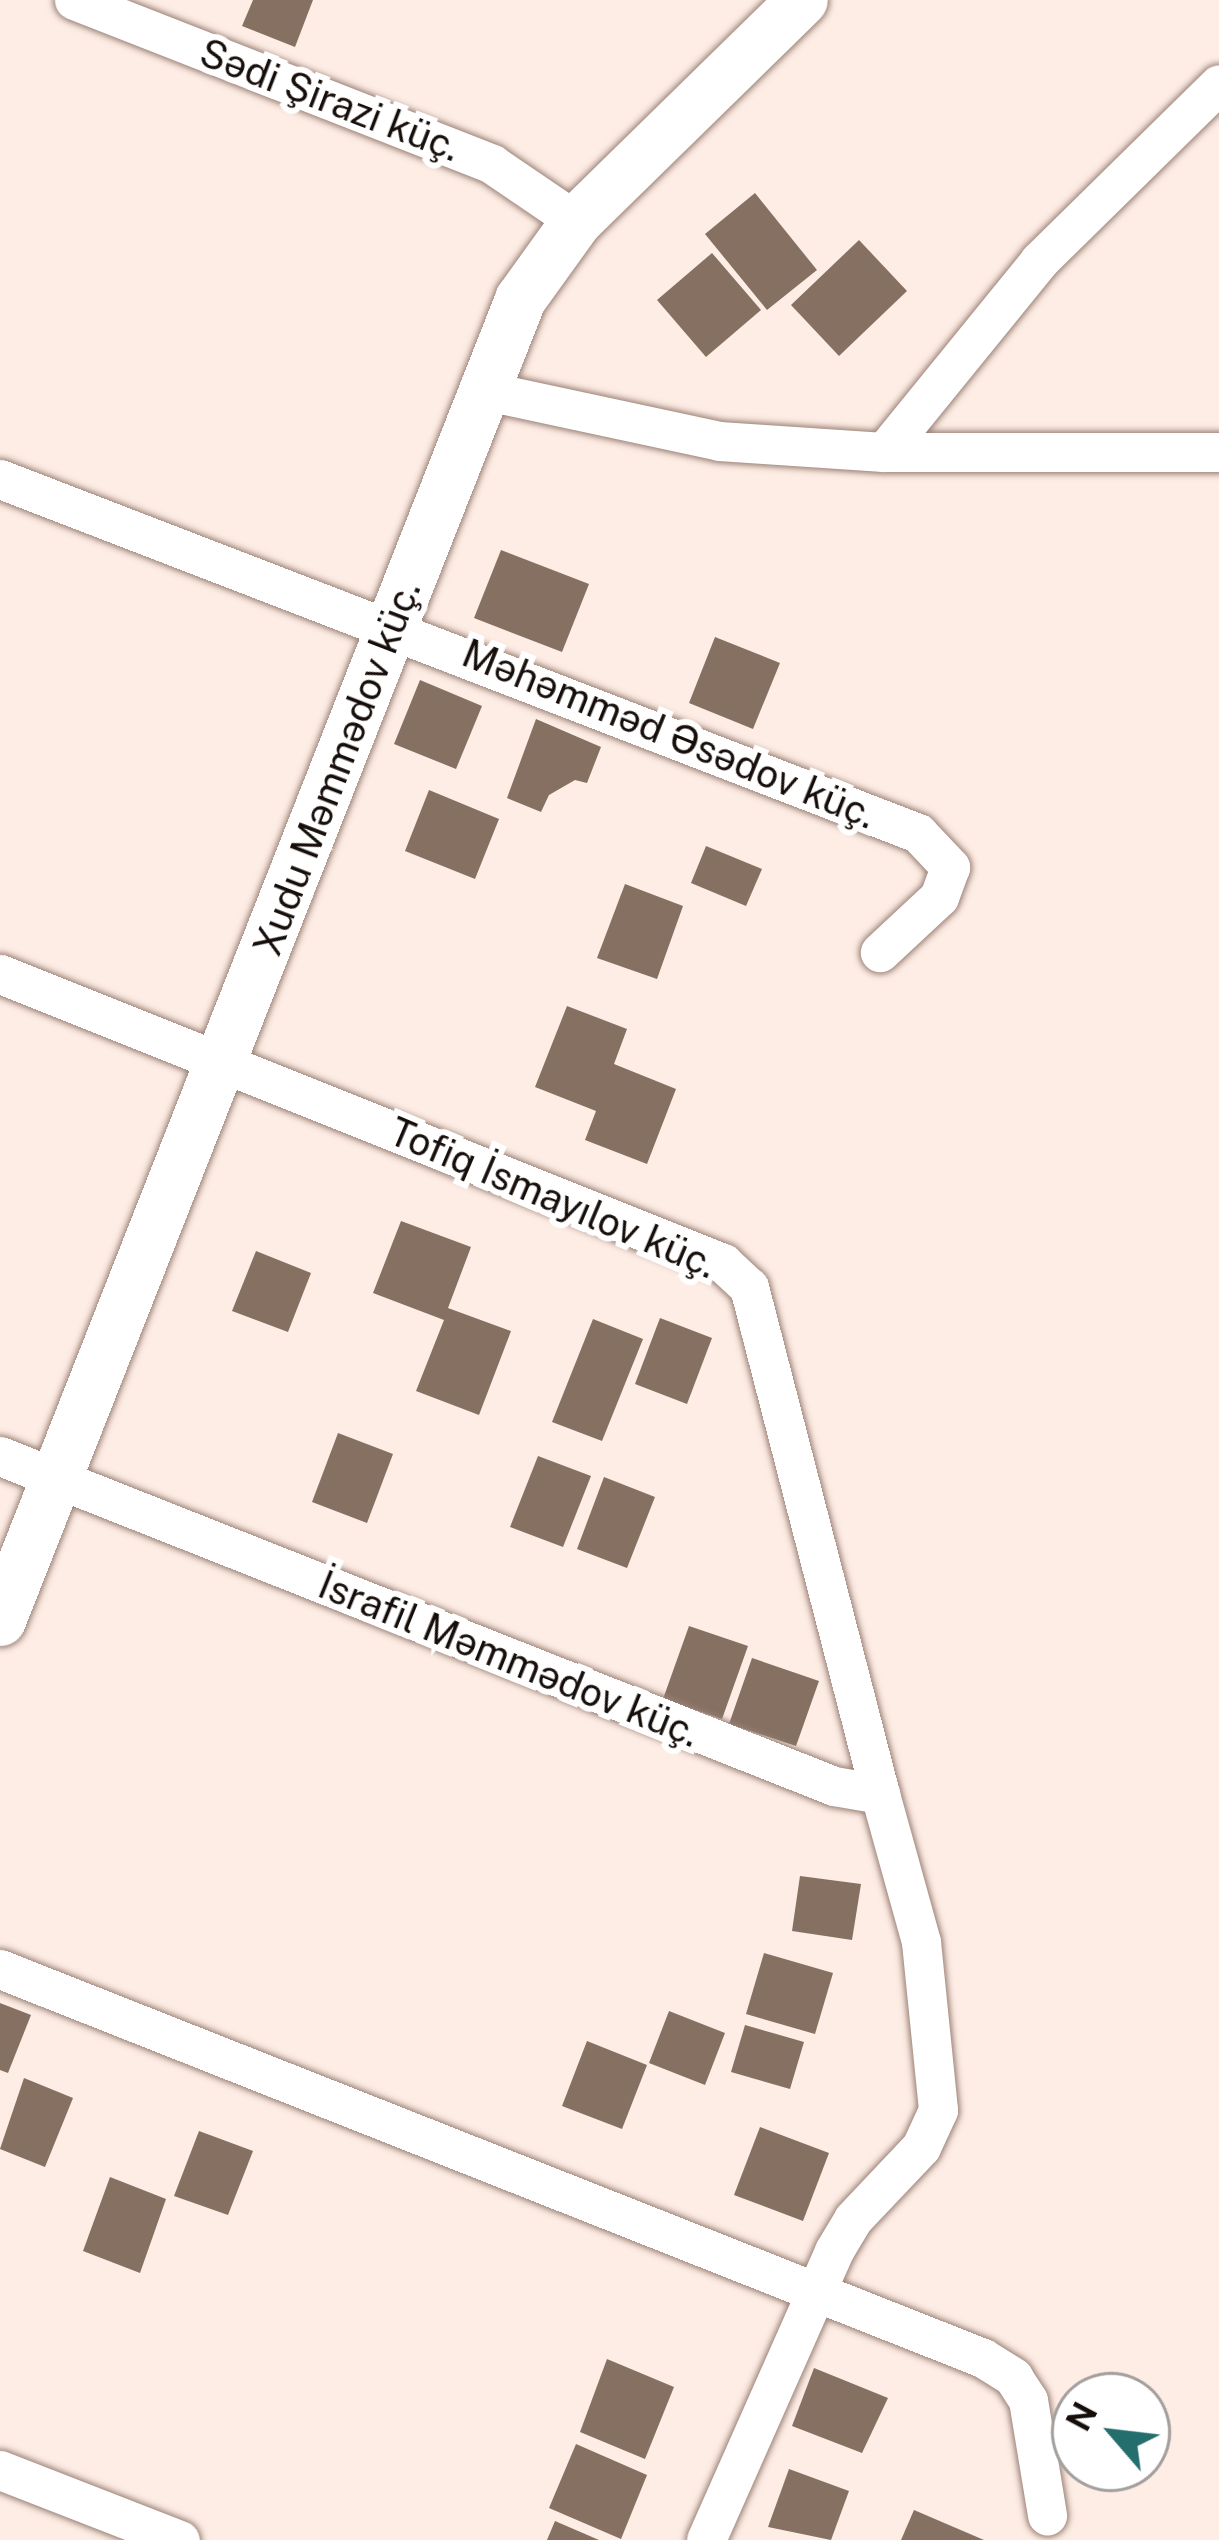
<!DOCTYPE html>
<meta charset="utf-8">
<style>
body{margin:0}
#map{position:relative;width:1219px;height:2540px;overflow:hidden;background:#feede5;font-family:"Public Sans",sans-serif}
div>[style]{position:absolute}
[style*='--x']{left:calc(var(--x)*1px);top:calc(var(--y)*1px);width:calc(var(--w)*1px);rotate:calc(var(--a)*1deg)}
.building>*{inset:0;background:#857062}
.roads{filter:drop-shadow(0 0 3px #9b8277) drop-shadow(0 0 3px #9b8277)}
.minor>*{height:39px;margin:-19.5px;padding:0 19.5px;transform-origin:19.5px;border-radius:19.5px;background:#fff}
.tertiary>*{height:51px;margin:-25.5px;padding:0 25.5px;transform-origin:25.5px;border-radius:25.5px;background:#fff}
span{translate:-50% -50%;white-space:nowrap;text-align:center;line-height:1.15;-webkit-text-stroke:12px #fff;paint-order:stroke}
.street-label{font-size:39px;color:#160e0a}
.north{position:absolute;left:1051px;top:2372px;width:120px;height:120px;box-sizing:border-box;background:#fff;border:3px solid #a29f9d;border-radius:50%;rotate:298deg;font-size:33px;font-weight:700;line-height:48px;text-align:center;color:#160e0a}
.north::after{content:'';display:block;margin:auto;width:42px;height:54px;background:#246f6d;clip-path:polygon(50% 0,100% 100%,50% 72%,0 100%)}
</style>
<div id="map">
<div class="building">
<div style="clip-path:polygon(253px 0,313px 0,295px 47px,242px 26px)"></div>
<div style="clip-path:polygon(755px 193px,817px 270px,767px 310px,705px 234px)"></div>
<div style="clip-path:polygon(859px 240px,907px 291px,839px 356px,791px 305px)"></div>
<div style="clip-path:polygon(712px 253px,761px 310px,706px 357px,657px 300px)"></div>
<div style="clip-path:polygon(501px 550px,589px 584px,562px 652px,474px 618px)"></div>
<div style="clip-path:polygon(715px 637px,780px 663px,753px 729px,689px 703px)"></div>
<div style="clip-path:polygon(420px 680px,482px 706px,456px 769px,394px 744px)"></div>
<div style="clip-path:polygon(536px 719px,601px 747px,587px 783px,575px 780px,549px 795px,541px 812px,507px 798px)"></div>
<div style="clip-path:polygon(429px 790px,499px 819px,475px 879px,405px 851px)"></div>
<div style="clip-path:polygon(706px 846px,762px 869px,746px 906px,691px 883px)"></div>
<div style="clip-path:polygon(625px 884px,683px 906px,657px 979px,597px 958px)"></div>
<div style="clip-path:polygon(567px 1006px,627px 1029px,614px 1064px,676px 1089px,647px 1164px,585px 1140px,596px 1111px,535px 1087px)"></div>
<div style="clip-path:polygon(401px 1221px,471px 1247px,448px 1308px,511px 1331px,479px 1415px,416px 1391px,444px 1320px,373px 1293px)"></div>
<div style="clip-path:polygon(256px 1251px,311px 1273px,288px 1332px,232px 1311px)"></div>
<div style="clip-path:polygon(660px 1318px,712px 1338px,687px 1404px,635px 1384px)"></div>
<div style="clip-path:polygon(593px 1319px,643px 1339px,602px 1441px,552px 1422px)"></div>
<div style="clip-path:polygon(338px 1433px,393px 1454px,367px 1523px,312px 1502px)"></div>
<div style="clip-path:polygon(538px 1456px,591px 1476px,563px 1547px,510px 1527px)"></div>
<div style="clip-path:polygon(604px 1477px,655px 1497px,627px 1568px,577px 1549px)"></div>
<div style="clip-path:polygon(689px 1626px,748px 1646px,722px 1719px,663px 1699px)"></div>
<div style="clip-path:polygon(752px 1658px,819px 1681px,796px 1746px,729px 1724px)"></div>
<div style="clip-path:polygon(800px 1876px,861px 1884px,852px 1940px,792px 1931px)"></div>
<div style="clip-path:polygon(764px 1953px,833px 1973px,815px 2034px,746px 2014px)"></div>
<div style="clip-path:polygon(0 2003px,31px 2015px,8px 2073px,0 2070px)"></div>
<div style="clip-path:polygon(669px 2011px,725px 2033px,705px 2085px,649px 2063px)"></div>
<div style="clip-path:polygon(745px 2025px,804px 2042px,790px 2089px,731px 2072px)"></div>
<div style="clip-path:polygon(587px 2041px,647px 2065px,622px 2129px,562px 2106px)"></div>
<div style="clip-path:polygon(24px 2078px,73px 2098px,45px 2167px,0 2149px)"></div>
<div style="clip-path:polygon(760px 2127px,829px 2153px,803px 2221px,734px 2195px)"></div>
<div style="clip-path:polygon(199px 2131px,253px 2151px,228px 2215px,174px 2196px)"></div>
<div style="clip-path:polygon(110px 2177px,166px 2199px,140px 2273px,83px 2251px)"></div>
<div style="clip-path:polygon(607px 2359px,674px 2387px,645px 2459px,580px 2432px)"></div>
<div style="clip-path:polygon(814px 2368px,888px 2398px,862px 2453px,792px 2426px)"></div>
<div style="clip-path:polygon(576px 2444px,647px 2475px,621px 2539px,549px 2508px)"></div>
<div style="clip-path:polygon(789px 2469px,849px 2491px,831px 2540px,768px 2527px)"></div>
<div style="clip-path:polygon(914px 2510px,984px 2540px,901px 2540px)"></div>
<div style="clip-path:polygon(555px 2521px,599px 2540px,547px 2540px)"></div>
</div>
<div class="roads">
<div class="minor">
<div style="--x:74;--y:0;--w:449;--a:21.4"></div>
<div style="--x:492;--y:164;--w:102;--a:34.2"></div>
<div style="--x:482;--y:390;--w:242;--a:12.1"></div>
<div style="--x:719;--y:441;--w:165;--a:3.8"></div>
<div style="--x:884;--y:452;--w:246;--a:-50.9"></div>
<div style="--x:1039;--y:261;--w:252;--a:-44.5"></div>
<div style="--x:884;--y:452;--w:335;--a:0"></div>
<div style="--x:0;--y:479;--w:984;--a:21.09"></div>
<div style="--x:918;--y:833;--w:47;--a:46.7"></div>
<div style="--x:950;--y:867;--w:32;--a:110"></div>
<div style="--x:939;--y:897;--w:81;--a:137"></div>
<div style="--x:0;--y:974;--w:779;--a:21.79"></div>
<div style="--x:723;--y:1263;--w:35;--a:43"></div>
<div style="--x:749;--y:1287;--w:524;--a:75.51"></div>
<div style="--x:0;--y:1456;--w:897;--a:21.59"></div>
<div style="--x:834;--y:1786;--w:47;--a:9.9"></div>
<div style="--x:880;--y:1794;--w:154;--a:74.5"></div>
<div style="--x:921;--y:1942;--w:169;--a:84.2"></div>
<div style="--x:938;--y:2110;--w:41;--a:114.7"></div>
<div style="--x:921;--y:2147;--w:99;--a:133.4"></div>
<div style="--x:853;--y:2219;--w:37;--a:121"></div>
<div style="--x:834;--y:2251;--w:316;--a:113.9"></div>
<div style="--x:0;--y:1969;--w:1057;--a:21.59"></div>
<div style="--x:983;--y:2358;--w:36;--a:32"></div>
<div style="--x:1013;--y:2377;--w:27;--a:57"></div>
<div style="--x:1028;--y:2400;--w:117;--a:80.6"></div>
<div style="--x:0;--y:2470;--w:193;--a:21.3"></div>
</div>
<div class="tertiary">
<div style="--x:0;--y:1620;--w:1420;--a:-68.51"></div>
<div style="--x:520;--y:299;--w:96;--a:-54.3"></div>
<div style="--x:576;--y:221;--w:316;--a:-44.4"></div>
</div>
</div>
<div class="street-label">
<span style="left:330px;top:100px;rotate:21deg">Sədi Şirazi küç.</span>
<span style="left:669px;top:734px;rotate:22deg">Məhəmməd Əsədov küç.</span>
<span style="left:337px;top:768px;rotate:-69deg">Xudu Məmmədov küç.</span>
<span style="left:553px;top:1198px;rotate:23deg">Tofiq İsmayılov küç.</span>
<span style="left:509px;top:1659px;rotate:22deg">İsrafil Məmmədov küç.</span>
</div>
<div class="north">N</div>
</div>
